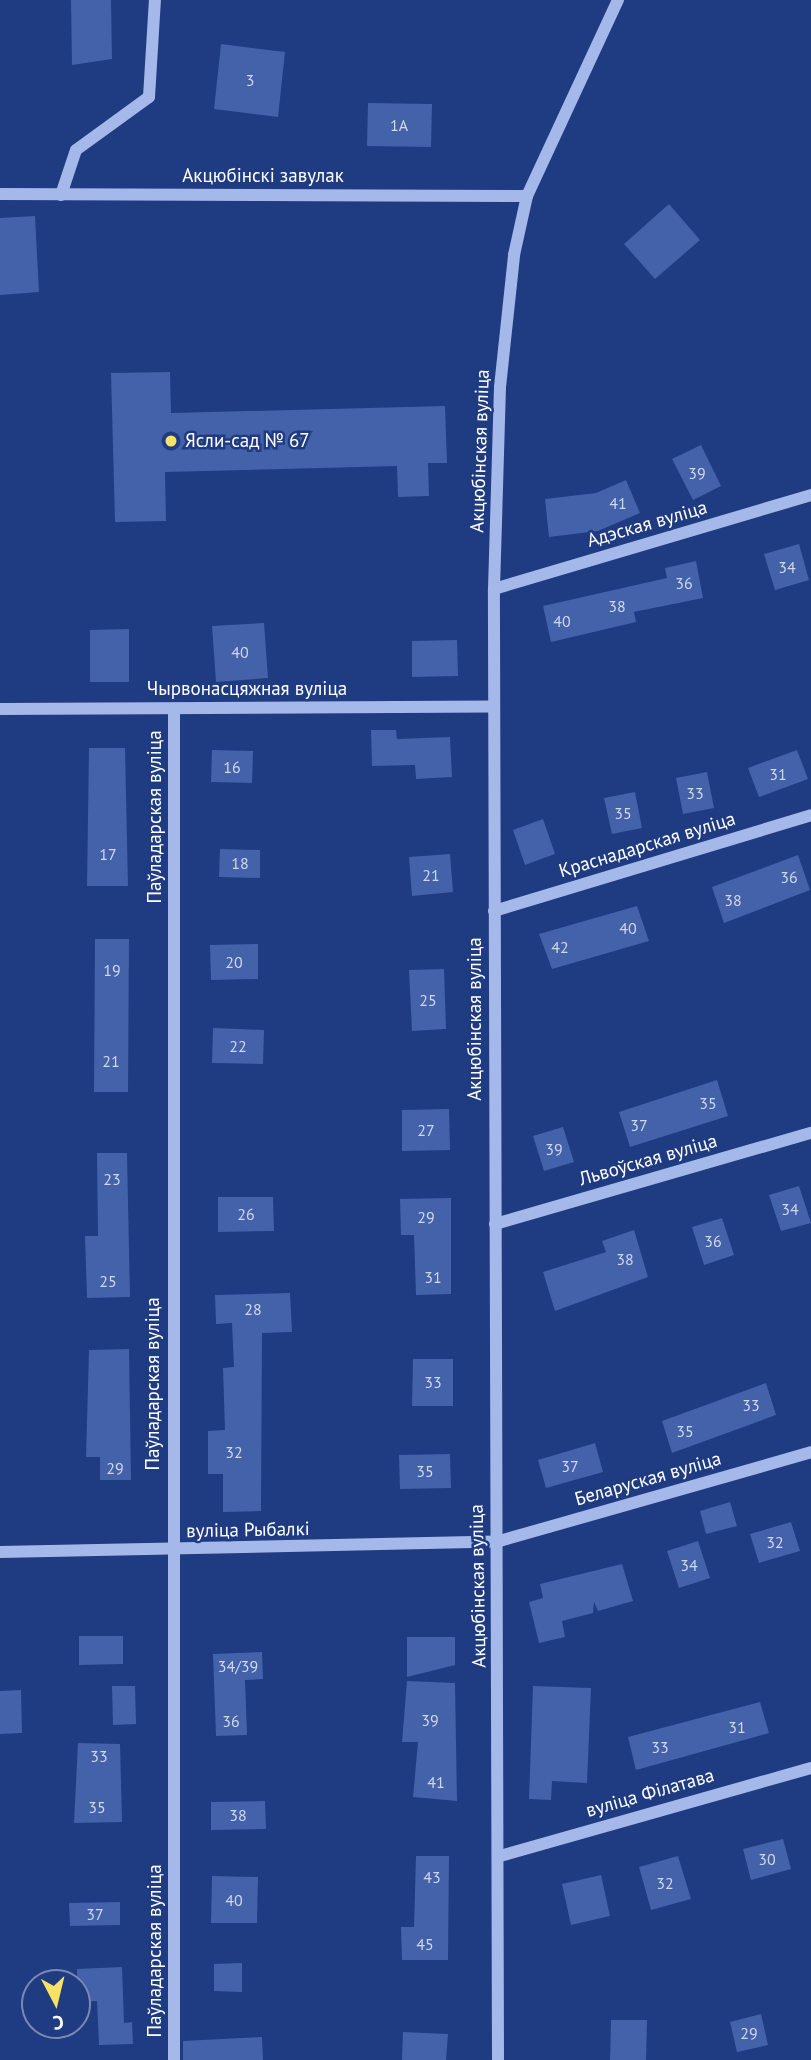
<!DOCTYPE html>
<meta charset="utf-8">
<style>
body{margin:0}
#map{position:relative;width:811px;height:2060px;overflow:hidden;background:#1f3b81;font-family:"PT Sans",sans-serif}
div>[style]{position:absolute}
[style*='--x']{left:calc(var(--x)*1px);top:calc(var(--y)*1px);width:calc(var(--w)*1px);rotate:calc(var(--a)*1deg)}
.building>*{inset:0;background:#4362a9}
.minor>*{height:12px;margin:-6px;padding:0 6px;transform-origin:6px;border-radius:6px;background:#a4b9e9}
.dots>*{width:19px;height:19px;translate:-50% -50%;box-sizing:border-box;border:4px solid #1f3b81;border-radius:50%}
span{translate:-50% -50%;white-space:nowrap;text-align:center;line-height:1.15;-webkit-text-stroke:5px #1f3b81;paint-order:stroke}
.number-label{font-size:16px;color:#d0d8ea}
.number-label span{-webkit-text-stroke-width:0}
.street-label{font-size:19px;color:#fff}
.poi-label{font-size:19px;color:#fff}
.left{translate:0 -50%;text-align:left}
.north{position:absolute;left:21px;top:1969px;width:70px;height:70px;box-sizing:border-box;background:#1f3b81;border:2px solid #7989b3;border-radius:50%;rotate:173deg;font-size:19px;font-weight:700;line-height:28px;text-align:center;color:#fff}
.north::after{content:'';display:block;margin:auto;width:24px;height:32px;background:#f7e264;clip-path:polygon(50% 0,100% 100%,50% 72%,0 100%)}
</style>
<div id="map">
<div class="building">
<div style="clip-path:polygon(71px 0,111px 0,112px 59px,72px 65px)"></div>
<div style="clip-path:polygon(221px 44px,285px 52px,278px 117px,214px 109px)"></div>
<div style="clip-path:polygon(368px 103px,432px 104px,431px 147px,367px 146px)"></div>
<div style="clip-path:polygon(669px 204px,700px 240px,655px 279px,624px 244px)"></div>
<div style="clip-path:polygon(35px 216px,39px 292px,0 295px,0 218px)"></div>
<div style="clip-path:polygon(170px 372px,171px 413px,445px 406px,447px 463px,428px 463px,429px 496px,398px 497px,397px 466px,165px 472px,166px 521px,115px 522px,111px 373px)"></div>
<div style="clip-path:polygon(701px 445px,721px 486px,693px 500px,672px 459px)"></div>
<div style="clip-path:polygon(626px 480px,640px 513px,598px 531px,549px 537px,545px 499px,596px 493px)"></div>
<div style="clip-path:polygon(799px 544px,809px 580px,775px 590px,764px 554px)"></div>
<div style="clip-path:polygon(696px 561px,703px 598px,634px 612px,636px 622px,551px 642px,543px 606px,667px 578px,665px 568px)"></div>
<div style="clip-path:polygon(264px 623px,268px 678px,216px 682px,212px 626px)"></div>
<div style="clip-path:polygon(129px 629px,129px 682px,90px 682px,90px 630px)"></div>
<div style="clip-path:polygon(457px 640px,458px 676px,412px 677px,412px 641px)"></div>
<div style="clip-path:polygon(371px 730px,396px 730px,397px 739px,450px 737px,452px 777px,416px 779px,415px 765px,372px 766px)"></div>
<div style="clip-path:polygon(89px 748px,125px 748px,128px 886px,87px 886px)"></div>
<div style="clip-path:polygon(212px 750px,253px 751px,252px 783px,211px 782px)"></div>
<div style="clip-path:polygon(797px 750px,808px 779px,759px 797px,748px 768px)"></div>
<div style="clip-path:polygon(707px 772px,714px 808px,683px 814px,676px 778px)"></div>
<div style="clip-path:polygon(635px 792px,642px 828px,612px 834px,604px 798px)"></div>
<div style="clip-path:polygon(543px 819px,555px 854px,525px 865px,513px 830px)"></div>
<div style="clip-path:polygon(220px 849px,260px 850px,260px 878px,219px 877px)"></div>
<div style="clip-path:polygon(450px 854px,453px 892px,412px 896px,409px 857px)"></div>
<div style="clip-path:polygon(798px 855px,810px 890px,724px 923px,712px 887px)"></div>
<div style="clip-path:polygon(637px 906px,649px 941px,552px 969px,539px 934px)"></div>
<div style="clip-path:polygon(95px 939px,129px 939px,128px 1092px,94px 1092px)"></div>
<div style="clip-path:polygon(258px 944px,258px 979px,211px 980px,210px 945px)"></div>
<div style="clip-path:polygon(444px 969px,446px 1029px,412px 1031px,409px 970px)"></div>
<div style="clip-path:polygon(213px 1028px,264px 1030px,263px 1064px,212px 1063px)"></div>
<div style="clip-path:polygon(717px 1080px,728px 1116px,630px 1147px,619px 1112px)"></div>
<div style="clip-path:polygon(449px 1109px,450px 1150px,402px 1151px,402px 1110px)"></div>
<div style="clip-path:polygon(563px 1127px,574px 1162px,544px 1171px,533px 1136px)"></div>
<div style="clip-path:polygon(97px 1153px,127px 1153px,130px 1297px,87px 1298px,85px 1236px,98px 1236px)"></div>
<div style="clip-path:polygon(799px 1186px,811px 1223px,781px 1231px,769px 1195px)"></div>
<div style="clip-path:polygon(218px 1197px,273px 1197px,274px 1231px,218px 1232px)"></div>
<div style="clip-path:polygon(451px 1198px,451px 1294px,416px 1295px,414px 1235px,401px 1235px,400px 1199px)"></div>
<div style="clip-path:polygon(722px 1218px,734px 1255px,704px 1265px,692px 1227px)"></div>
<div style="clip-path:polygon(634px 1230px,648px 1277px,555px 1311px,543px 1272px,606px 1252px,602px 1241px)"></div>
<div style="clip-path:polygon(290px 1293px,292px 1332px,262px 1333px,261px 1511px,223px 1512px,223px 1474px,208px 1474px,208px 1431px,225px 1430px,223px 1368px,234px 1367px,232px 1323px,216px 1324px,215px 1295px)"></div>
<div style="clip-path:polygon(129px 1349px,131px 1480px,100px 1480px,100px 1457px,86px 1457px,89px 1350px)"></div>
<div style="clip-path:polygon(413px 1359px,453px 1359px,453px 1406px,412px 1406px)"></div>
<div style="clip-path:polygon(766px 1383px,776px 1415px,672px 1453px,662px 1421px)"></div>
<div style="clip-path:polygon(595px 1443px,603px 1472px,546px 1488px,538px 1460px)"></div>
<div style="clip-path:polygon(450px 1454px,451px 1488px,400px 1489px,399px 1455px)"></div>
<div style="clip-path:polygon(730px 1502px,737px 1526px,706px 1534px,700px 1511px)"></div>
<div style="clip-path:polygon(791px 1522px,800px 1551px,759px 1563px,750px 1534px)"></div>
<div style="clip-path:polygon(698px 1541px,710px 1578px,679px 1588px,667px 1551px)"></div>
<div style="clip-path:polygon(622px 1564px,633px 1601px,598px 1611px,594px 1602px,593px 1613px,562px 1621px,565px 1637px,539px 1643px,529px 1602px,543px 1598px,540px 1584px)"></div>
<div style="clip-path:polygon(79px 1636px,123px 1636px,123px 1664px,79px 1665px)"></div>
<div style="clip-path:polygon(407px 1637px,455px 1637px,455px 1665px,407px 1677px)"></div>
<div style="clip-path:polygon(262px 1652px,263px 1679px,245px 1680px,247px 1735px,216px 1736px,213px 1654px)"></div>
<div style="clip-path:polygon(407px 1681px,455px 1683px,457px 1801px,413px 1797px,418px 1742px,402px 1742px)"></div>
<div style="clip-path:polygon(112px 1686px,135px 1686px,136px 1724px,113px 1725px)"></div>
<div style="clip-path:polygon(533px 1686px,591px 1688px,587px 1783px,552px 1781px,551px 1800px,529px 1799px)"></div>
<div style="clip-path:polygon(21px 1690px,22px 1733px,0 1734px,0 1691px)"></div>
<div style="clip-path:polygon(760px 1702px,769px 1733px,636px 1770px,628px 1737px)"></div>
<div style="clip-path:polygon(78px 1743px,120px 1744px,122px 1822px,74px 1823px)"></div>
<div style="clip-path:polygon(265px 1801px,266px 1829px,211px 1830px,211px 1802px)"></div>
<div style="clip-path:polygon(783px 1839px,791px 1869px,751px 1880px,743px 1849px)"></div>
<div style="clip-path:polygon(416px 1856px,449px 1856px,448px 1960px,402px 1960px,401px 1927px,414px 1927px)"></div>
<div style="clip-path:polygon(678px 1856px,691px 1899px,651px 1910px,639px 1867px)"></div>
<div style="clip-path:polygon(601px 1875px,610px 1916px,571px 1925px,562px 1884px)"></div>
<div style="clip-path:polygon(212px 1876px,258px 1877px,257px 1923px,211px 1923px)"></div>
<div style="clip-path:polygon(120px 1902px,120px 1925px,70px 1926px,69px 1903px)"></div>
<div style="clip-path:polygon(242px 1963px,242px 1992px,214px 1991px,214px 1964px)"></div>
<div style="clip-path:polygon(122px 1967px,124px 2023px,132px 2022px,133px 2044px,99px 2045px,97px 2001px,77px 2002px,77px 1969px)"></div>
<div style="clip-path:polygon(761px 2014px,768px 2045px,737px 2052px,730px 2022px)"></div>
<div style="clip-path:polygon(611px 2020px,647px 2020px,646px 2060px,610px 2060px)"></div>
<div style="clip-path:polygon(403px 2032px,448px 2034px,446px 2060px,402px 2060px)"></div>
<div style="clip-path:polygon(262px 2037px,263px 2060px,183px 2060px,183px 2041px)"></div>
</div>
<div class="minor">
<div style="--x:0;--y:194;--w:527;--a:0.22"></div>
<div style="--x:61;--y:195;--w:47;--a:-71.6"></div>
<div style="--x:76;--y:150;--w:90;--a:-36"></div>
<div style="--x:149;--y:97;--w:97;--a:-86.5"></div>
<div style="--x:494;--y:589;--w:331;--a:-16.5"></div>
<div style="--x:0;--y:709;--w:494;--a:-0.3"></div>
<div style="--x:174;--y:709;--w:1351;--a:90"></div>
<div style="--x:494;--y:911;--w:331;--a:-16.8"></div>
<div style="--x:495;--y:1224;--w:329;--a:-16.1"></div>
<div style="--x:0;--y:1552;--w:496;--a:-1.2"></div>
<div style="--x:496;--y:1542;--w:328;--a:-15.9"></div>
<div style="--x:500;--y:1856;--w:323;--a:-15.8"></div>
<div style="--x:498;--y:2060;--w:1471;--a:-90.16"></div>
<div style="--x:494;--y:589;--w:202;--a:-88.3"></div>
<div style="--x:500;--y:387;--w:133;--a:-83.9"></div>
<div style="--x:514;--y:255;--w:60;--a:-77.6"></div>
<div style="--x:527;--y:196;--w:216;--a:-65.1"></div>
</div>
<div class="dots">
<div style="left:171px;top:441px;background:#f7e264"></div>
</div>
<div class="number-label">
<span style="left:250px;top:80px">3</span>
<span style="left:399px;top:125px">1А</span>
<span style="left:697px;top:473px">39</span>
<span style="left:618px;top:503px">41</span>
<span style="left:787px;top:567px">34</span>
<span style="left:684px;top:583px">36</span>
<span style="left:617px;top:606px">38</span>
<span style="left:562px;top:621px">40</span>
<span style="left:240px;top:652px">40</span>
<span style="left:232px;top:767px">16</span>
<span style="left:778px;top:774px">31</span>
<span style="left:695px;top:793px">33</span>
<span style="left:623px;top:813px">35</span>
<span style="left:108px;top:854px">17</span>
<span style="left:240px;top:863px">18</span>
<span style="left:431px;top:875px">21</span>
<span style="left:789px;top:877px">36</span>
<span style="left:733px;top:900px">38</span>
<span style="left:628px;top:928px">40</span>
<span style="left:560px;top:947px">42</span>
<span style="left:234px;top:962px">20</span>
<span style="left:112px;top:970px">19</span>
<span style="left:428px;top:1000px">25</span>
<span style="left:238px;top:1046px">22</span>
<span style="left:111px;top:1061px">21</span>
<span style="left:708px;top:1103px">35</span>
<span style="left:639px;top:1125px">37</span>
<span style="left:426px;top:1130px">27</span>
<span style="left:554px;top:1149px">39</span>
<span style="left:112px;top:1179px">23</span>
<span style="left:790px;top:1209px">34</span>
<span style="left:246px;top:1214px">26</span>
<span style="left:426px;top:1217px">29</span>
<span style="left:713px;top:1241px">36</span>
<span style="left:625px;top:1259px">38</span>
<span style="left:433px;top:1277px">31</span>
<span style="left:108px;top:1281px">25</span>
<span style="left:253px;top:1309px">28</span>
<span style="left:433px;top:1382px">33</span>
<span style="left:751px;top:1405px">33</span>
<span style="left:685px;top:1431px">35</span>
<span style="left:234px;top:1452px">32</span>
<span style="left:570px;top:1466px">37</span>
<span style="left:115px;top:1468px">29</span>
<span style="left:425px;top:1471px">35</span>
<span style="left:775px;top:1542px">32</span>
<span style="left:689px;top:1565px">34</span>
<span style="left:238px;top:1666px">34/39</span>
<span style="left:430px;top:1720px">39</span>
<span style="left:231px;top:1721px">36</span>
<span style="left:737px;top:1727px">31</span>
<span style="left:660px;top:1747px">33</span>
<span style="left:99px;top:1756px">33</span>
<span style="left:436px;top:1782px">41</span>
<span style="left:97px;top:1807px">35</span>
<span style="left:238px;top:1815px">38</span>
<span style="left:767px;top:1859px">30</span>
<span style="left:432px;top:1877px">43</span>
<span style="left:665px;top:1883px">32</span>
<span style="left:234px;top:1900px">40</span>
<span style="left:95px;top:1914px">37</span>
<span style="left:425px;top:1944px">45</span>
<span style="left:749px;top:2033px">29</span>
</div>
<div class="street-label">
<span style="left:263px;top:176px">Акцюбінскі завулак</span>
<span style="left:480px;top:451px;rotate:-88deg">Акцюбінская вуліца</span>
<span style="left:647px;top:524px;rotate:-16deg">Адэская вуліца</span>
<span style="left:247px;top:689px">Чырвонасцяжная вуліца</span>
<span style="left:155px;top:817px;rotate:-90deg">Паўладарская вуліца</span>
<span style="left:647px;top:845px;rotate:-17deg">Краснадарская вуліца</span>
<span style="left:475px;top:1019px;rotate:-90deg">Акцюбінская вуліца</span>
<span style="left:648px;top:1160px;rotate:-16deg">Львоўская вуліца</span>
<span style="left:153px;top:1384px;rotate:-90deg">Паўладарская вуліца</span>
<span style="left:648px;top:1479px;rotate:-16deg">Беларуская вуліца</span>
<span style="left:248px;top:1530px;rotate:-1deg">вуліца Рыбалкі</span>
<span style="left:478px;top:1586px;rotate:-91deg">Акцюбінская вуліца</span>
<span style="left:650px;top:1793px;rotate:-16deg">вуліца Філатава</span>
<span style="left:155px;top:1951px;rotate:-90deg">Паўладарская вуліца</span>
</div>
<div class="poi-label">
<span class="left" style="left:185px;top:441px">Ясли-сад № 67</span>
</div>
<div class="north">С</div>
</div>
